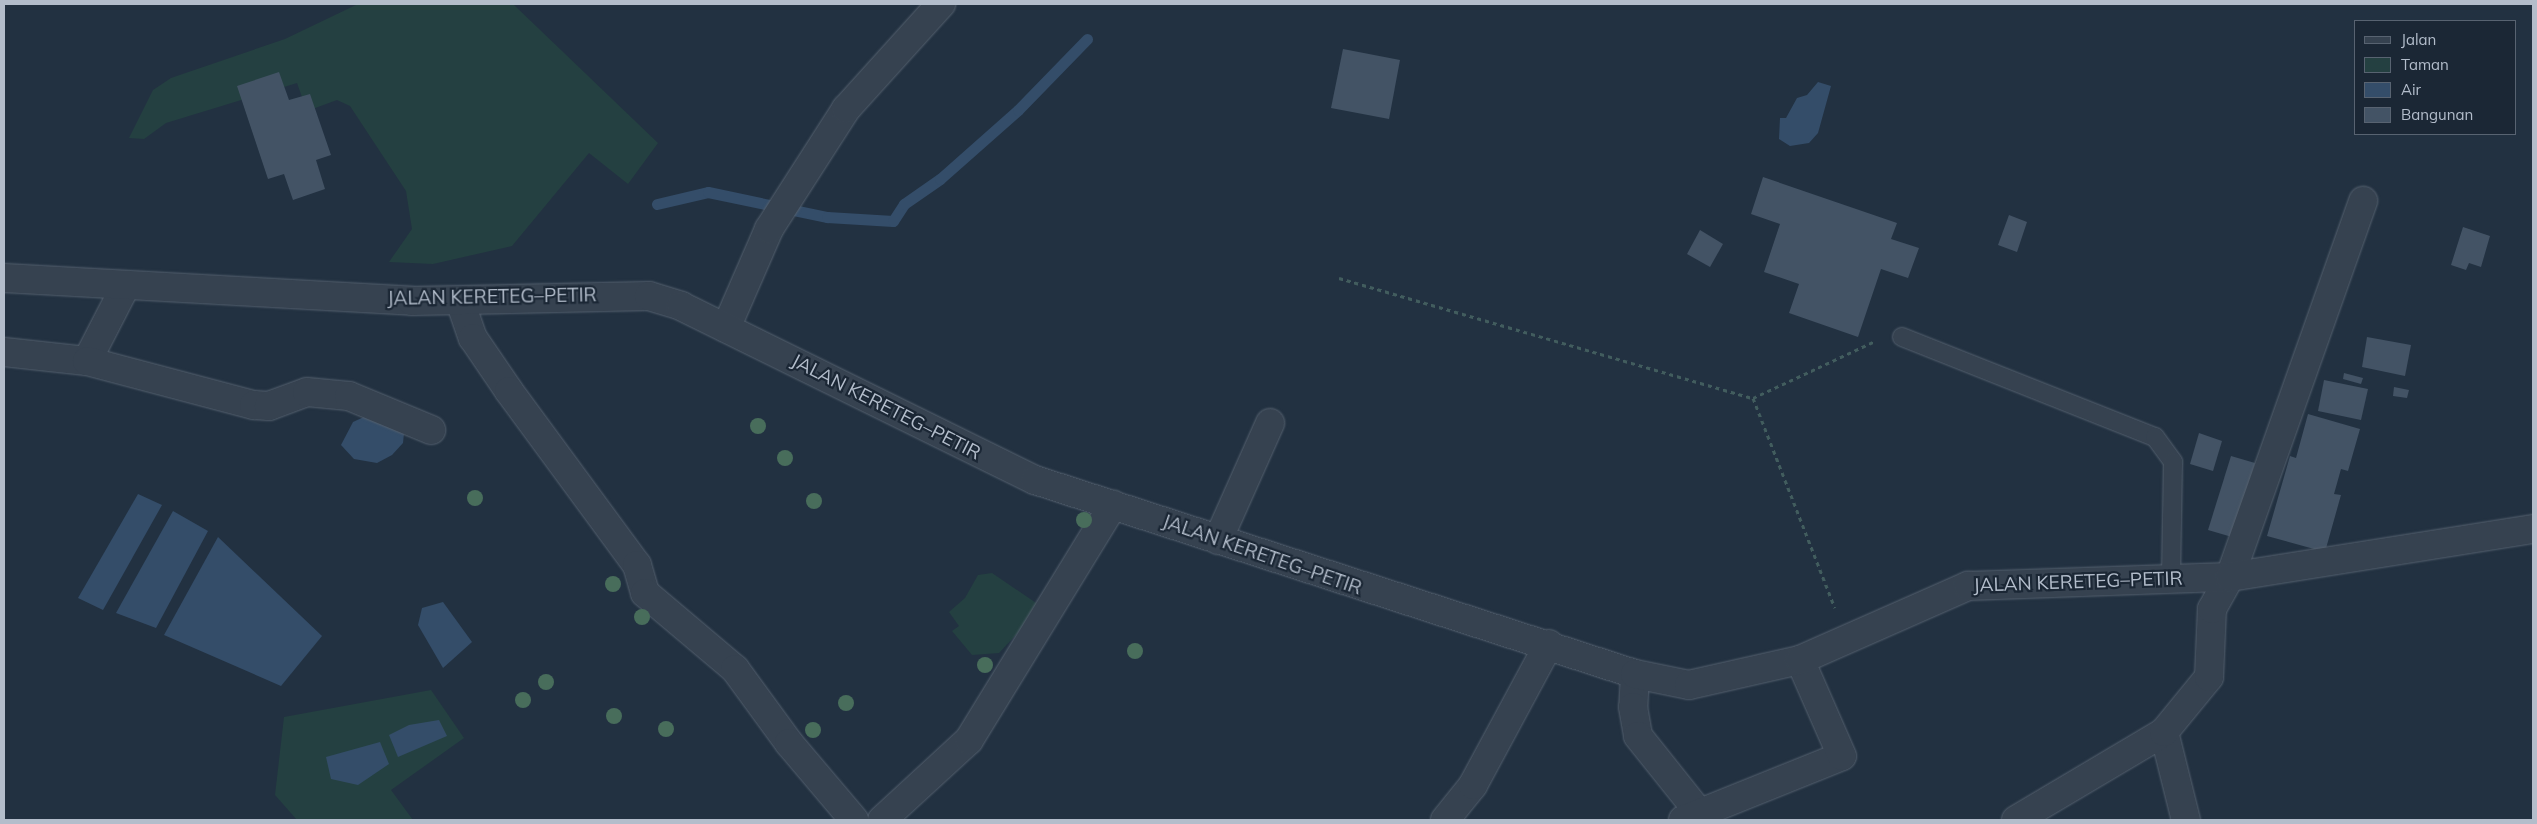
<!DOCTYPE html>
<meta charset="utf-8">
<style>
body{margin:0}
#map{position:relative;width:2537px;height:824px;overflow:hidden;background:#223141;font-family:Mulish,sans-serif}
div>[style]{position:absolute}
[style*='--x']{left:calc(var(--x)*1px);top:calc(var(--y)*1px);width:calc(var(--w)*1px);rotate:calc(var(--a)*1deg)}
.green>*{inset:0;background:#244041}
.water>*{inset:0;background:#344d69}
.stream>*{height:11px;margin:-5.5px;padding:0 5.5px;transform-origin:5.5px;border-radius:5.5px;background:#344d69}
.building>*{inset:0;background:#435365}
.path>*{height:3px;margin-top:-1.5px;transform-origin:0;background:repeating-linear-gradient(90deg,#425d5e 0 4px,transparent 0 8px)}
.roads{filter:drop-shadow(0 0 1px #54606e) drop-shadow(0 0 1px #54606e)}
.service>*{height:18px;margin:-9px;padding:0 9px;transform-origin:9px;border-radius:9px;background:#364250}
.minor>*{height:28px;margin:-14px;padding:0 14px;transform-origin:14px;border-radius:14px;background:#364250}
.tertiary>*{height:28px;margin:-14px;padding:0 14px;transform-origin:14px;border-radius:14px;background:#364250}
.trees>*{width:16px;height:16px;margin:-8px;border-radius:50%;background:#486d5b}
span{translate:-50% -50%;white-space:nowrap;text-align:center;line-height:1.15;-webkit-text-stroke:4.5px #1b2735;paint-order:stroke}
.street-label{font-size:19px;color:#b3bdcb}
.frame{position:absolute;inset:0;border:5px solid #b3bdcb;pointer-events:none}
.legend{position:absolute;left:2354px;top:20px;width:162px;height:115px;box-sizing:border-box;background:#1b2735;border:1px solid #586371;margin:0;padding:6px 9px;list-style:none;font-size:15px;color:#b3bdcb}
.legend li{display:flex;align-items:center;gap:10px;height:25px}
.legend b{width:25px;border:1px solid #586371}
</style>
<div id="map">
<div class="green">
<div style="clip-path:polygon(358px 4px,513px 4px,658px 143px,628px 184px,589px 153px,512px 246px,433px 264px,389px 262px,412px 229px,406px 191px,350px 106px,337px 100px,307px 111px,297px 83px,166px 123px,144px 139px,129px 138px,153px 90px,171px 78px,285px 39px)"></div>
<div style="clip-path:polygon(992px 573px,1042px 607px,999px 653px,972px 655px,952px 631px,959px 626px,949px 612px,965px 598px,978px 575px)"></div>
<div style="clip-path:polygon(431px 690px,464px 738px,391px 790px,413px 820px,297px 820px,275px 795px,284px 717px)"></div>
</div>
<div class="water">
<div style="clip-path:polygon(1818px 82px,1831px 86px,1818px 133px,1809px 143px,1790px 146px,1779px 139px,1780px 118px,1786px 118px,1797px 98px,1807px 95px)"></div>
<div style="clip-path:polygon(366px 416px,404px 433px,403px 443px,392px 455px,377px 463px,354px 459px,341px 445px,353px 422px)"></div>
<div style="clip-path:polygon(138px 494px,162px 505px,103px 610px,78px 598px)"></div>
<div style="clip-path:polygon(173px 511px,208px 531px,156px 628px,116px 613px)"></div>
<div style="clip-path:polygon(218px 537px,322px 636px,281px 686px,164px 635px)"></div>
<div style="clip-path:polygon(443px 602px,472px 642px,443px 668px,418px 625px,422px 608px)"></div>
<div style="clip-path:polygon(439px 720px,447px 736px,398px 757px,389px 735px,409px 725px)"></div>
<div style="clip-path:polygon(380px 742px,389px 764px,358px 785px,331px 779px,326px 757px)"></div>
</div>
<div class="stream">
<div style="--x:657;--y:204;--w:52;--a:-13.2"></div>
<div style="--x:708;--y:192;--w:122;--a:11.9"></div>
<div style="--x:827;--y:217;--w:66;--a:3.5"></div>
<div style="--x:893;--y:221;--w:20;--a:-57"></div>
<div style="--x:904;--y:204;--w:44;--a:-34.8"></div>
<div style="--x:940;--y:179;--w:104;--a:-41.5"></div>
<div style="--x:1018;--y:110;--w:99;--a:-45.8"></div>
</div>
<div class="building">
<div style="clip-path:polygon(1343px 49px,1400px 60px,1389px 119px,1331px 108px)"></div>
<div style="clip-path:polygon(279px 72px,289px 100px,310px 94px,331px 155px,316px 160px,325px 189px,293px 200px,284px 174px,268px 179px,237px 86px)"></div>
<div style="clip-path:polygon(1763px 177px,1897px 223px,1891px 239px,1919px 248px,1908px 278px,1881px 269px,1858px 337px,1789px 313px,1799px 284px,1764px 272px,1780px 224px,1751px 214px)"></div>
<div style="clip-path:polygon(2009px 215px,2027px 222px,2017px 252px,1998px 245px)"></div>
<div style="clip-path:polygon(2463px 227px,2490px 236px,2481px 267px,2469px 263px,2466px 270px,2451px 265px)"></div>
<div style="clip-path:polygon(1700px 230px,1723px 244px,1710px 267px,1687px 254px)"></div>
<div style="clip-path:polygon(2367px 337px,2411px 345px,2405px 376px,2362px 367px)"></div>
<div style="clip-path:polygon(2344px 373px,2363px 378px,2361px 384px,2343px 379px)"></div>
<div style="clip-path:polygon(2324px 380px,2368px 389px,2361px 420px,2318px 411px)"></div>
<div style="clip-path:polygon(2394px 387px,2409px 390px,2407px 398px,2393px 396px)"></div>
<div style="clip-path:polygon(2308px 414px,2360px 429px,2348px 471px,2341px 469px,2334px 494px,2341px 495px,2325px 552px,2267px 536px,2290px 456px,2296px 458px)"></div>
<div style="clip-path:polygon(2199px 433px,2222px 441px,2213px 471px,2190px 464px)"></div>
<div style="clip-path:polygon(2231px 456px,2255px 463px,2232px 537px,2208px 530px)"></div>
</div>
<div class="path">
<div style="--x:1339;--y:278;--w:431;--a:16.2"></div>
<div style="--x:1753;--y:398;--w:225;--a:68.7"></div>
<div style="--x:1753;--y:398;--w:135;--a:-25"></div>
</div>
<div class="roads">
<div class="service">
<div style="--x:1902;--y:337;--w:272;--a:21.6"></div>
<div style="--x:2155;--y:437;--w:31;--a:54"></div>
<div style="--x:2173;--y:462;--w:115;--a:91"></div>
</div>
<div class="minor">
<div style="--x:460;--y:301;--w:39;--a:71"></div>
<div style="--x:473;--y:338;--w:64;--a:55.8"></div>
<div style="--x:509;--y:391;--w:216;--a:53.7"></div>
<div style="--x:637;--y:565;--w:29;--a:74"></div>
<div style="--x:645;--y:593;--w:118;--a:40.2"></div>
<div style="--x:735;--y:669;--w:92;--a:53.9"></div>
<div style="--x:789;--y:743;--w:101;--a:49.8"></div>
<div style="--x:726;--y:328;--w:108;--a:-66.5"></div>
<div style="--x:769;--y:229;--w:143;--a:-57.3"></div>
<div style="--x:846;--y:109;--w:142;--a:-47.9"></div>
<div style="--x:4;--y:352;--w:83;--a:6.2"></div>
<div style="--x:87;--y:361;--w:85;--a:-62.8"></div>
<div style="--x:87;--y:361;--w:173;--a:14.8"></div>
<div style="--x:254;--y:405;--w:15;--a:4"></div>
<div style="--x:269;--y:406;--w:40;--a:-20.2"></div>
<div style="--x:307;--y:392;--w:42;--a:5.4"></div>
<div style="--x:349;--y:396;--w:89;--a:22.5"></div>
<div style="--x:1218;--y:540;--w:128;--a:-66"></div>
<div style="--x:1635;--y:674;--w:33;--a:93"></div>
<div style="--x:1633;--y:707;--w:29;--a:80"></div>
<div style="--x:1638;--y:736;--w:107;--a:51.4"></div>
<div style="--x:2164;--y:732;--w:91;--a:76"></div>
<div style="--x:882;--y:820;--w:118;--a:-42.6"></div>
<div style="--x:969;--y:740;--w:276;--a:-58.5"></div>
<div style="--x:1445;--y:820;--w:45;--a:-51.3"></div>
<div style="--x:1473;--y:785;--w:160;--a:-61.7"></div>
<div style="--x:1683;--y:820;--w:171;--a:-21.9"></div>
<div style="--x:1842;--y:756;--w:105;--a:-113.6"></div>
<div style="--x:2016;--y:820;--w:172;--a:-30.7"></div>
<div style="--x:2164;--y:732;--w:71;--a:-50.7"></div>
<div style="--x:2209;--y:677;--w:68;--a:-87.5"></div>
<div style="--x:2212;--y:609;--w:37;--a:-61"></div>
<div style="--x:2230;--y:577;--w:399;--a:-70.5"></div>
</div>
<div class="tertiary">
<div style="--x:4;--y:278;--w:409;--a:3.2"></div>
<div style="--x:412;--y:301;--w:237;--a:-1.2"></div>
<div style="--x:649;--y:296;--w:34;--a:17"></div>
<div style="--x:681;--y:306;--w:394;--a:26.2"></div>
<div style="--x:1035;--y:480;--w:631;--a:17.92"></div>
<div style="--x:1635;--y:674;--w:55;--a:11.5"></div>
<div style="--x:1689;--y:685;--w:114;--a:-12.7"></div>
<div style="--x:1800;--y:660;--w:184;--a:-23.8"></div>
<div style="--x:1968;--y:586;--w:262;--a:-2"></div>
<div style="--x:2230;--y:577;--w:307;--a:-9"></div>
</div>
</div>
<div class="trees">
<div style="left:758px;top:426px"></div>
<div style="left:785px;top:458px"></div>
<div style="left:475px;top:498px"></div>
<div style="left:814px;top:501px"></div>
<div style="left:1084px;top:520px"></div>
<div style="left:613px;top:584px"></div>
<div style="left:642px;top:617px"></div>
<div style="left:1135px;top:651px"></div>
<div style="left:985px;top:665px"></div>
<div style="left:546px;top:682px"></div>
<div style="left:523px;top:700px"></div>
<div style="left:846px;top:703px"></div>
<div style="left:614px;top:716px"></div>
<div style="left:666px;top:729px"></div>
<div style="left:813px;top:730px"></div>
</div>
<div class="street-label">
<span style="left:492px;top:297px;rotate:-1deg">JALAN KERETEG–PETIR</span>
<span style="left:886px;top:407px;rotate:27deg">JALAN KERETEG–PETIR</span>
<span style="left:1262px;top:555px;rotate:19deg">JALAN KERETEG–PETIR</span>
<span style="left:2078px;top:582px;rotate:-2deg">JALAN KERETEG–PETIR</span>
</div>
<div class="frame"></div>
<ul class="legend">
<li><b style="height:6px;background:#364250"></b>Jalan</li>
<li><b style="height:14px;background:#244041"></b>Taman</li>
<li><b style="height:14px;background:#344d69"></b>Air</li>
<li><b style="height:14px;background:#435365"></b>Bangunan</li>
</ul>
</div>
